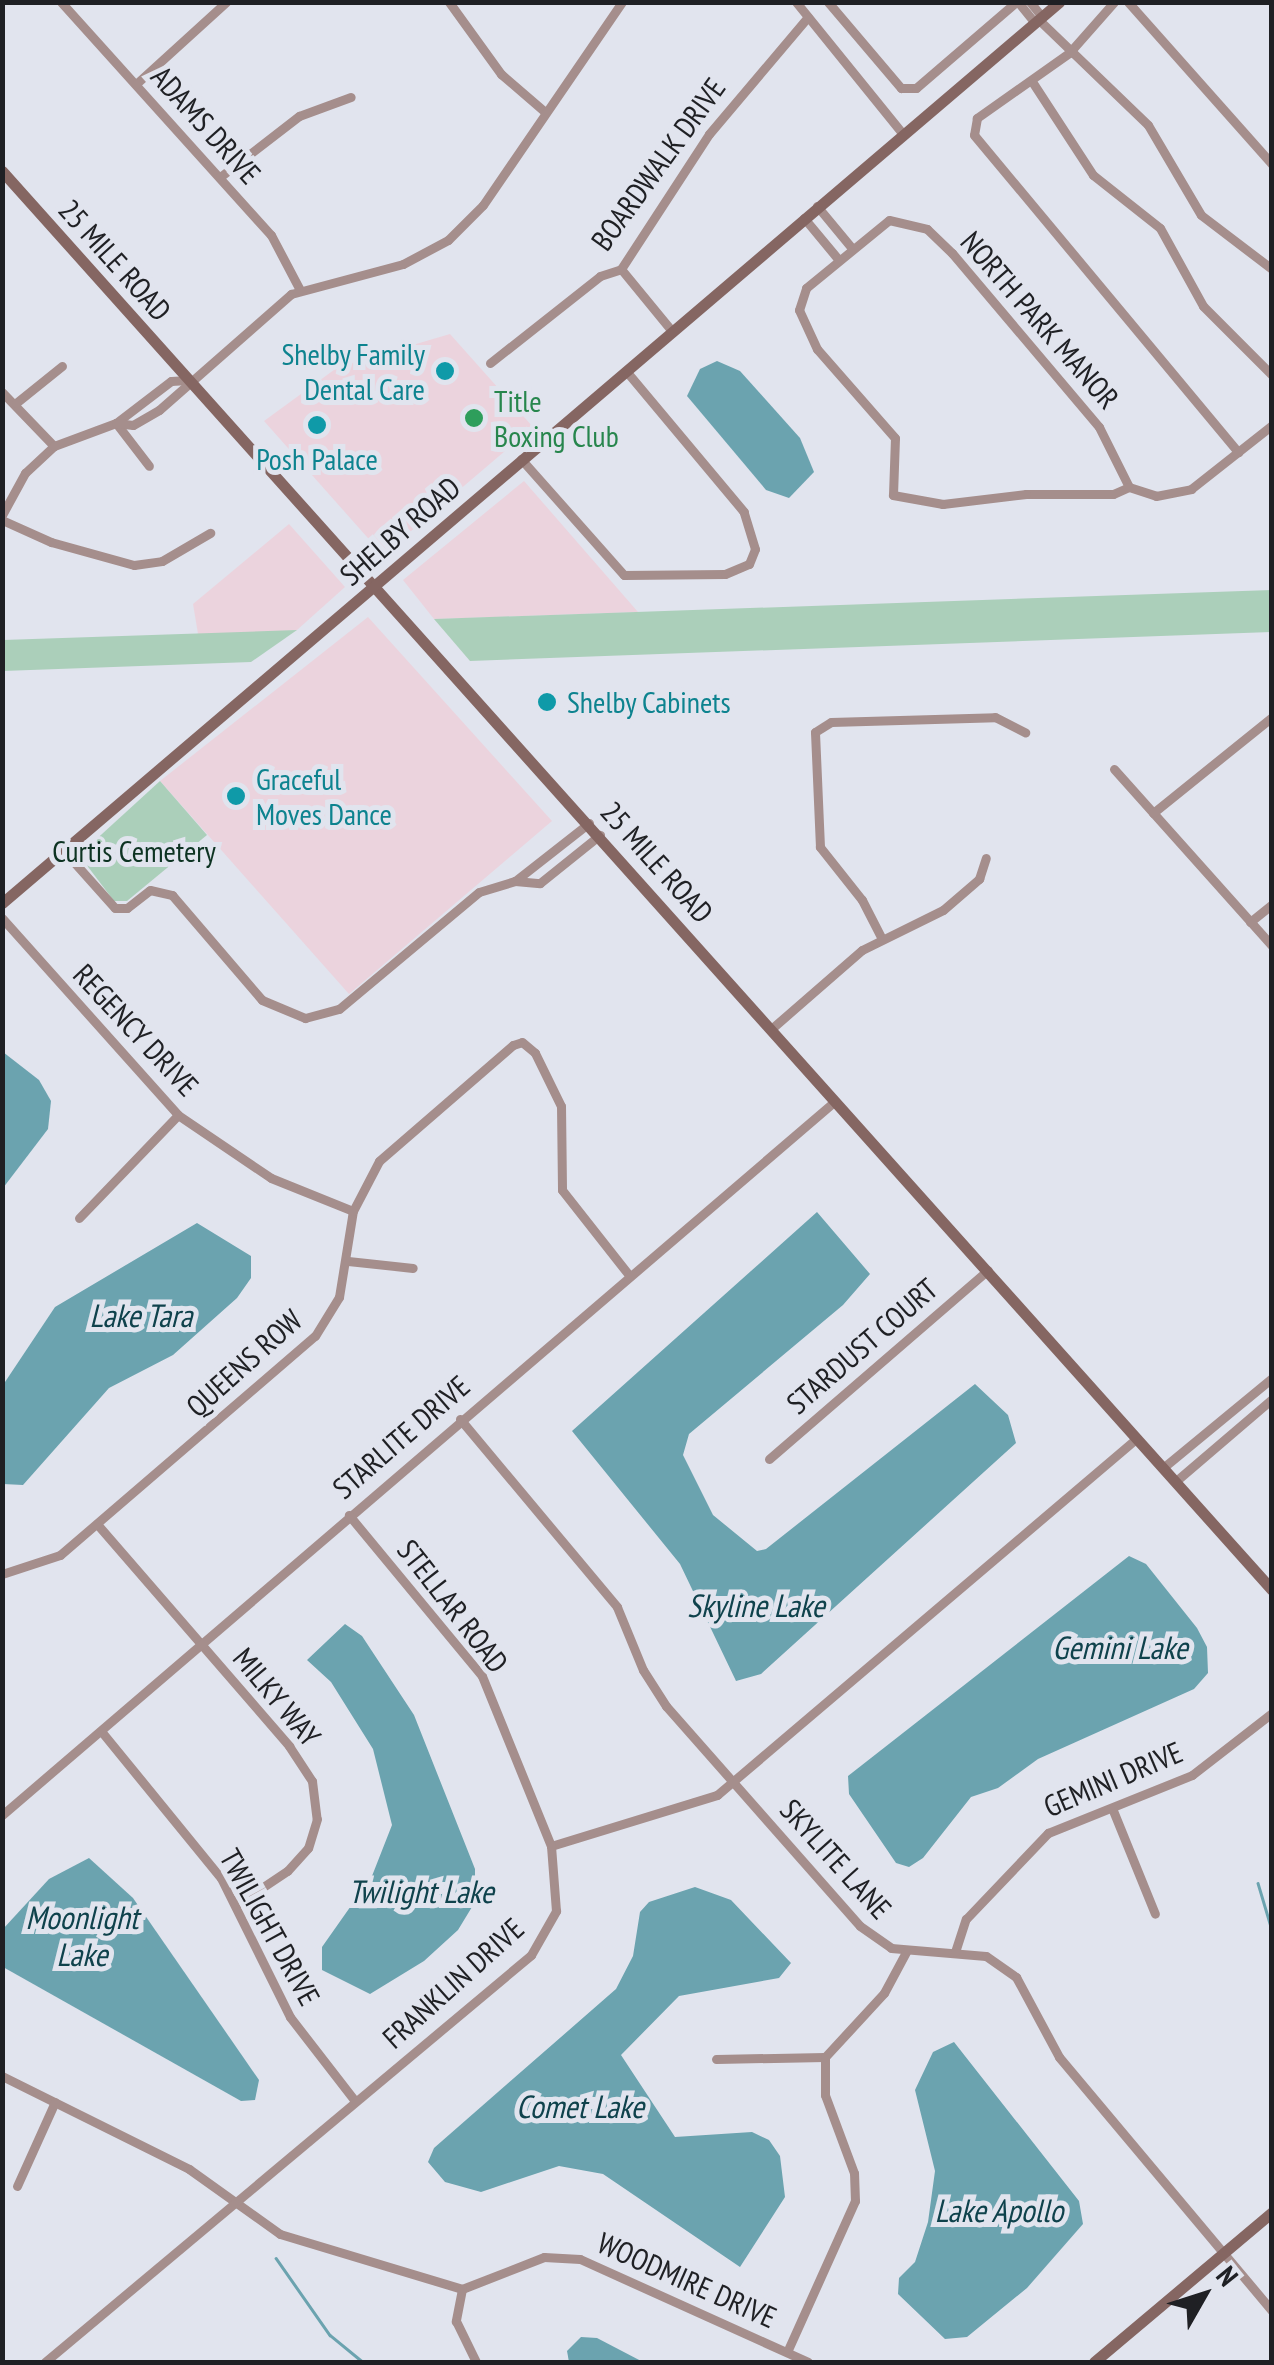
<!DOCTYPE html>
<style>
body{margin:0}
#map{position:relative;width:1274px;height:2365px;overflow:hidden;background:#e1e4ee;font-family:"PT Sans Narrow",sans-serif}
div>[style]{position:absolute}
[style*='--x']{left:calc(var(--x)*1px);top:calc(var(--y)*1px);width:calc(var(--w)*1px);rotate:calc(var(--a)*1deg)}
.commercial>*{inset:0;background:#ebd3dd}
.green>*{inset:0;background:#abcfba}
.water>*{inset:0;background:#6ba3af}
.stream>*{height:2.5px;margin:-1.25px;padding:0 1.25px;transform-origin:1.25px;border-radius:1.25px;background:#6ba3af}
.street>*{height:9px;margin:-4.5px;padding:0 4.5px;transform-origin:4.5px;border-radius:4.5px;background:#a58e8c}
.secondary>*{height:11px;margin:-5.5px;padding:0 5.5px;transform-origin:5.5px;border-radius:5.5px;background:#856662}
.dots>*{width:28px;height:28px;translate:-50% -50%;box-sizing:border-box;border:5px solid #e1e4ee;border-radius:50%}
span{translate:-50% -50%;white-space:nowrap;text-align:center;line-height:1.15;-webkit-text-stroke:10px #e1e4ee;paint-order:stroke}
.street-label{font-size:30px;color:#1f2024}
.culture-label{font-size:30px;color:#0d838f}
.right{translate:-100% -50%;text-align:right}
.left{translate:0 -50%;text-align:left}
.leisure-label{font-size:30px;color:#27864d}
.park-label{font-size:30px;color:#0d3322}
.water-label{font-size:32px;color:#0f424c;font-style:italic}
.frame{position:absolute;inset:0;border:5px solid #1f2024;pointer-events:none}
.north{position:absolute;left:1154px;top:2245px;width:100px;height:100px;-webkit-text-stroke:8px #e1e4ee;paint-order:stroke;rotate:51deg;font-size:28px;font-weight:700;line-height:40px;text-align:center;color:#1f2024}
.north::after{content:'';display:block;margin:auto;width:35px;height:45px;background:#1f2024;clip-path:polygon(50% 0,100% 100%,50% 72%,0 100%)}
</style>
<div id="map">
<div class="commercial">
<div style="clip-path:polygon(450px 334px,533px 427px,383px 555px,264px 421px,338px 367px)"></div>
<div style="clip-path:polygon(524px 481px,638px 612px,434px 619px,403px 580px)"></div>
<div style="clip-path:polygon(289px 524px,345px 587px,297px 630px,199px 640px,193px 604px)"></div>
<div style="clip-path:polygon(368px 617px,552px 821px,349px 994px,160px 781px)"></div>
</div>
<div class="green">
<div style="clip-path:polygon(1272px 590px,1271px 632px,470px 661px,434px 619px)"></div>
<div style="clip-path:polygon(297px 630px,251px 662px,3px 671px,3px 640px)"></div>
<div style="clip-path:polygon(160px 781px,207px 835px,127px 901px,114px 901px,79px 855px)"></div>
</div>
<div class="water">
<div style="clip-path:polygon(717px 361px,740px 371px,800px 438px,814px 472px,789px 498px,766px 490px,687px 396px,700px 369px)"></div>
<div style="clip-path:polygon(3px 1052px,39px 1080px,51px 1101px,48px 1129px,3px 1188px)"></div>
<div style="clip-path:polygon(817px 1212px,870px 1274px,843px 1305px,689px 1434px,683px 1455px,713px 1515px,757px 1551px,766px 1549px,975px 1384px,1008px 1415px,1016px 1443px,761px 1674px,736px 1681px,680px 1564px,572px 1431px)"></div>
<div style="clip-path:polygon(197px 1223px,251px 1256px,251px 1278px,237px 1298px,173px 1355px,109px 1388px,23px 1485px,3px 1484px,3px 1385px,55px 1307px)"></div>
<div style="clip-path:polygon(1129px 1556px,1146px 1564px,1197px 1628px,1207px 1647px,1208px 1673px,1194px 1689px,1038px 1759px,998px 1788px,971px 1797px,923px 1858px,909px 1867px,896px 1863px,849px 1794px,848px 1776px)"></div>
<div style="clip-path:polygon(345px 1624px,362px 1636px,414px 1715px,475px 1869px,475px 1902px,458px 1930px,424px 1961px,370px 1994px,322px 1970px,322px 1947px,372px 1876px,392px 1825px,373px 1749px,331px 1682px,307px 1660px)"></div>
<div style="clip-path:polygon(89px 1858px,133px 1898px,259px 2080px,255px 2100px,241px 2101px,3px 1967px,3px 1929px,49px 1879px)"></div>
<div style="clip-path:polygon(695px 1887px,731px 1900px,791px 1963px,779px 1978px,679px 1996px,621px 2055px,675px 2137px,752px 2132px,769px 2140px,780px 2156px,785px 2197px,740px 2267px,603px 2174px,559px 2166px,481px 2192px,445px 2182px,428px 2162px,434px 2148px,616px 1989px,633px 1956px,640px 1912px,649px 1902px)"></div>
<div style="clip-path:polygon(954px 2042px,1079px 2201px,1083px 2224px,1027px 2288px,967px 2337px,945px 2339px,898px 2294px,899px 2278px,915px 2262px,928px 2222px,935px 2171px,915px 2090px,933px 2052px)"></div>
<div style="clip-path:polygon(581px 2337px,597px 2338px,643px 2362px,569px 2362px,567px 2351px)"></div>
</div>
<div class="stream">
<div style="--x:1258;--y:1883;--w:49;--a:73.4"></div>
<div style="--x:276;--y:2258;--w:94;--a:55"></div>
<div style="--x:330;--y:2335;--w:43;--a:39.3"></div>
</div>
<div class="street">
<div style="--x:61;--y:2;--w:314;--a:48"></div>
<div style="--x:271;--y:235;--w:62;--a:62.2"></div>
<div style="--x:449;--y:2;--w:89;--a:54.2"></div>
<div style="--x:501;--y:74;--w:58;--a:40.8"></div>
<div style="--x:796;--y:2;--w:170;--a:51"></div>
<div style="--x:828;--y:2;--w:113;--a:49.7"></div>
<div style="--x:901;--y:88;--w:15;--a:0"></div>
<div style="--x:916;--y:88;--w:132;--a:-40.7"></div>
<div style="--x:1018;--y:2;--w:27;--a:51"></div>
<div style="--x:1030;--y:2;--w:19;--a:51"></div>
<div style="--x:1114;--y:2;--w:68;--a:131.4"></div>
<div style="--x:1069;--y:53;--w:113;--a:144.8"></div>
<div style="--x:977;--y:118;--w:17;--a:100"></div>
<div style="--x:974;--y:135;--w:413;--a:50.2"></div>
<div style="--x:1128;--y:2;--w:217;--a:48.4"></div>
<div style="--x:1039;--y:20;--w:151;--a:43.9"></div>
<div style="--x:1148;--y:125;--w:104;--a:59.5"></div>
<div style="--x:1201;--y:215;--w:89;--a:37.3"></div>
<div style="--x:1033;--y:83;--w:110;--a:56.9"></div>
<div style="--x:1093;--y:175;--w:85;--a:38.3"></div>
<div style="--x:1160;--y:228;--w:89;--a:61.1"></div>
<div style="--x:1203;--y:306;--w:98;--a:45"></div>
<div style="--x:136;--y:84;--w:122;--a:-42.3"></div>
<div style="--x:220;--y:177;--w:100;--a:-37.7"></div>
<div style="--x:299;--y:116;--w:55;--a:-20.1"></div>
<div style="--x:817;--y:206;--w:53;--a:50.3"></div>
<div style="--x:804;--y:218;--w:53;--a:50.3"></div>
<div style="--x:889;--y:220;--w:39;--a:13"></div>
<div style="--x:927;--y:229;--w:35;--a:44"></div>
<div style="--x:952;--y:253;--w:228;--a:49.8"></div>
<div style="--x:1099;--y:427;--w:67;--a:63.4"></div>
<div style="--x:1129;--y:487;--w:17;--a:156"></div>
<div style="--x:1113;--y:494;--w:87;--a:180"></div>
<div style="--x:1026;--y:494;--w:84;--a:173.1"></div>
<div style="--x:943;--y:504;--w:51;--a:-169.8"></div>
<div style="--x:893;--y:495;--w:57;--a:-88"></div>
<div style="--x:895;--y:438;--w:118;--a:-131.2"></div>
<div style="--x:817;--y:349;--w:43;--a:-114.8"></div>
<div style="--x:799;--y:310;--w:23;--a:-72"></div>
<div style="--x:806;--y:288;--w:107;--a:-39.3"></div>
<div style="--x:621;--y:269;--w:80;--a:50.6"></div>
<div style="--x:490;--y:363;--w:140;--a:-38.3"></div>
<div style="--x:600;--y:276;--w:22;--a:-18"></div>
<div style="--x:621;--y:269;--w:161;--a:-56.9"></div>
<div style="--x:709;--y:134;--w:153;--a:-49.8"></div>
<div style="--x:2;--y:392;--w:75;--a:46.1"></div>
<div style="--x:16;--y:403;--w:59;--a:-38.8"></div>
<div style="--x:116;--y:423;--w:69;--a:-37.4"></div>
<div style="--x:171;--y:381;--w:17;--a:-3"></div>
<div style="--x:116;--y:423;--w:54;--a:52.5"></div>
<div style="--x:521;--y:459;--w:155;--a:48.4"></div>
<div style="--x:624;--y:575;--w:101;--a:-0.6"></div>
<div style="--x:725;--y:574;--w:26;--a:-23"></div>
<div style="--x:749;--y:564;--w:16;--a:-68"></div>
<div style="--x:755;--y:549;--w:39;--a:-107"></div>
<div style="--x:744;--y:512;--w:184;--a:-129.9"></div>
<div style="--x:1129;--y:487;--w:28;--a:18"></div>
<div style="--x:1156;--y:496;--w:36;--a:-11"></div>
<div style="--x:1191;--y:489;--w:103;--a:-38.3"></div>
<div style="--x:2;--y:515;--w:48;--a:-61.3"></div>
<div style="--x:25;--y:473;--w:40;--a:-43"></div>
<div style="--x:54;--y:446;--w:66;--a:-20.4"></div>
<div style="--x:116;--y:423;--w:17;--a:7"></div>
<div style="--x:133;--y:425;--w:30;--a:-30"></div>
<div style="--x:159;--y:410;--w:176;--a:-41.3"></div>
<div style="--x:291;--y:294;--w:116;--a:-15"></div>
<div style="--x:403;--y:264;--w:51;--a:-28.1"></div>
<div style="--x:448;--y:240;--w:49;--a:-45"></div>
<div style="--x:483;--y:205;--w:246;--a:-55.6"></div>
<div style="--x:2;--y:520;--w:54;--a:24.2"></div>
<div style="--x:51;--y:542;--w:86;--a:15.5"></div>
<div style="--x:134;--y:565;--w:28;--a:-8"></div>
<div style="--x:162;--y:561;--w:56;--a:-30.3"></div>
<div style="--x:1114;--y:769;--w:237;--a:48.2"></div>
<div style="--x:1153;--y:813;--w:153;--a:-38.9"></div>
<div style="--x:589;--y:823;--w:94;--a:141.9"></div>
<div style="--x:515;--y:881;--w:25;--a:5"></div>
<div style="--x:540;--y:883;--w:77;--a:-38.7"></div>
<div style="--x:64;--y:851;--w:76;--a:48.2"></div>
<div style="--x:115;--y:908;--w:12;--a:0"></div>
<div style="--x:127;--y:908;--w:29;--a:-38"></div>
<div style="--x:150;--y:890;--w:23;--a:13"></div>
<div style="--x:172;--y:895;--w:138;--a:49.4"></div>
<div style="--x:262;--y:1000;--w:47;--a:22.7"></div>
<div style="--x:305;--y:1018;--w:35;--a:-15"></div>
<div style="--x:339;--y:1009;--w:182;--a:-39.9"></div>
<div style="--x:479;--y:892;--w:38;--a:-17"></div>
<div style="--x:2;--y:918;--w:264;--a:48.2"></div>
<div style="--x:178;--y:1115;--w:112;--a:34.1"></div>
<div style="--x:271;--y:1178;--w:88;--a:21.9"></div>
<div style="--x:1250;--y:922;--w:28;--a:-39"></div>
<div style="--x:882;--y:939;--w:44;--a:-117.1"></div>
<div style="--x:862;--y:900;--w:68;--a:-128.4"></div>
<div style="--x:820;--y:847;--w:115;--a:-92.5"></div>
<div style="--x:815;--y:732;--w:19;--a:-32"></div>
<div style="--x:831;--y:722;--w:164;--a:-1.7"></div>
<div style="--x:995;--y:717;--w:34;--a:27"></div>
<div style="--x:770;--y:1030;--w:122;--a:-41"></div>
<div style="--x:862;--y:950;--w:90;--a:-26.3"></div>
<div style="--x:943;--y:910;--w:48;--a:-40.7"></div>
<div style="--x:979;--y:879;--w:22;--a:-72"></div>
<div style="--x:79;--y:1218;--w:143;--a:-46.1"></div>
<div style="--x:348;--y:1261;--w:65;--a:6.1"></div>
<div style="--x:460;--y:1419;--w:245;--a:50.1"></div>
<div style="--x:617;--y:1607;--w:68;--a:67.6"></div>
<div style="--x:643;--y:1670;--w:43;--a:57.4"></div>
<div style="--x:666;--y:1706;--w:293;--a:48.6"></div>
<div style="--x:860;--y:1926;--w:38;--a:35"></div>
<div style="--x:891;--y:1948;--w:95;--a:4.8"></div>
<div style="--x:986;--y:1956;--w:37;--a:35"></div>
<div style="--x:1016;--y:1977;--w:91;--a:61.7"></div>
<div style="--x:1059;--y:2057;--w:331;--a:50"></div>
<div style="--x:769;--y:1459;--w:289;--a:-40.8"></div>
<div style="--x:1164;--y:1467;--w:140;--a:-39.5"></div>
<div style="--x:1176;--y:1481;--w:126;--a:-40.5"></div>
<div style="--x:97;--y:1524;--w:294;--a:49.1"></div>
<div style="--x:289;--y:1746;--w:42;--a:56.7"></div>
<div style="--x:312;--y:1781;--w:38;--a:83"></div>
<div style="--x:317;--y:1819;--w:30;--a:107"></div>
<div style="--x:308;--y:1848;--w:31;--a:132"></div>
<div style="--x:287;--y:1871;--w:61;--a:146.3"></div>
<div style="--x:2;--y:1574;--w:61;--a:-18.1"></div>
<div style="--x:60;--y:1555;--w:336;--a:-40.7"></div>
<div style="--x:315;--y:1336;--w:46;--a:-58.4"></div>
<div style="--x:339;--y:1297;--w:87;--a:-80.8"></div>
<div style="--x:353;--y:1211;--w:56;--a:-62.5"></div>
<div style="--x:379;--y:1161;--w:177;--a:-40.9"></div>
<div style="--x:513;--y:1045;--w:9;--a:-18"></div>
<div style="--x:522;--y:1042;--w:17;--a:40"></div>
<div style="--x:535;--y:1053;--w:59;--a:63.9"></div>
<div style="--x:561;--y:1106;--w:84;--a:89.3"></div>
<div style="--x:562;--y:1190;--w:107;--a:51.8"></div>
<div style="--x:101;--y:1731;--w:190;--a:50.8"></div>
<div style="--x:221;--y:1878;--w:155;--a:63.6"></div>
<div style="--x:290;--y:2017;--w:106;--a:52.3"></div>
<div style="--x:1112;--y:1808;--w:114;--a:67.9"></div>
<div style="--x:2;--y:1815;--w:1097;--a:-40.6"></div>
<div style="--x:551;--y:1846;--w:174;--a:-17.1"></div>
<div style="--x:717;--y:1795;--w:551;--a:-40.36"></div>
<div style="--x:955;--y:1952;--w:35;--a:-72"></div>
<div style="--x:966;--y:1919;--w:119;--a:-46.4"></div>
<div style="--x:1048;--y:1833;--w:155;--a:-21.9"></div>
<div style="--x:1192;--y:1775;--w:101;--a:-37.8"></div>
<div style="--x:716;--y:2059;--w:109;--a:-1.1"></div>
<div style="--x:2;--y:2076;--w:209;--a:26.4"></div>
<div style="--x:189;--y:2169;--w:112;--a:35.5"></div>
<div style="--x:280;--y:2234;--w:190;--a:16.8"></div>
<div style="--x:462;--y:2289;--w:88;--a:-21.3"></div>
<div style="--x:544;--y:2257;--w:36;--a:3"></div>
<div style="--x:580;--y:2259;--w:250;--a:24.3"></div>
<div style="--x:17;--y:2186;--w:92;--a:-65.7"></div>
<div style="--x:462;--y:2289;--w:33;--a:101"></div>
<div style="--x:456;--y:2321;--w:46;--a:64"></div>
<div style="--x:787;--y:2352;--w:166;--a:-65.8"></div>
<div style="--x:855;--y:2201;--w:28;--a:-92"></div>
<div style="--x:854;--y:2173;--w:83;--a:-110.4"></div>
<div style="--x:825;--y:2095;--w:38;--a:-90"></div>
<div style="--x:825;--y:2057;--w:87;--a:-47.3"></div>
<div style="--x:884;--y:1993;--w:47;--a:-61.8"></div>
<div style="--x:45;--y:2362;--w:634;--a:-39.94"></div>
<div style="--x:531;--y:1955;--w:51;--a:-60.4"></div>
<div style="--x:556;--y:1911;--w:65;--a:-94.4"></div>
<div style="--x:551;--y:1846;--w:183;--a:-112.1"></div>
<div style="--x:482;--y:1676;--w:209;--a:-129.6"></div>
</div>
<div class="secondary">
<div style="--x:2;--y:171;--w:1904;--a:48.17"></div>
<div style="--x:2;--y:903;--w:1389;--a:-40.44"></div>
<div style="--x:1094;--y:2362;--w:233;--a:-40.1"></div>
</div>
<div class="dots">
<div style="left:445px;top:371px;background:#0f9aa8"></div>
<div style="left:474px;top:418px;background:#2e9e5b"></div>
<div style="left:317px;top:425px;background:#0f9aa8"></div>
<div style="left:547px;top:702px;background:#0f9aa8"></div>
<div style="left:236px;top:796px;background:#0f9aa8"></div>
</div>
<div class="street-label">
<span style="left:206px;top:125px;rotate:48deg">ADAMS DRIVE</span>
<span style="left:658px;top:164px;rotate:-54deg">BOARDWALK DRIVE</span>
<span style="left:115px;top:260px;rotate:48deg">25 MILE ROAD</span>
<span style="left:1040px;top:320px;rotate:49deg">NORTH PARK MANOR</span>
<span style="left:400px;top:531px;rotate:-41deg">SHELBY ROAD</span>
<span style="left:657px;top:862px;rotate:48deg">25 MILE ROAD</span>
<span style="left:136px;top:1030px;rotate:47deg">REGENCY DRIVE</span>
<span style="left:862px;top:1346px;rotate:-41deg">STARDUST COURT</span>
<span style="left:244px;top:1363px;rotate:-42deg">QUEENS ROW</span>
<span style="left:401px;top:1437px;rotate:-41deg">STARLITE DRIVE</span>
<span style="left:453px;top:1606px;rotate:52deg">STELLAR ROAD</span>
<span style="left:277px;top:1697px;rotate:50deg">MILKY WAY</span>
<span style="left:1113px;top:1779px;rotate:-23deg">GEMINI DRIVE</span>
<span style="left:836px;top:1859px;rotate:48deg">SKYLITE LANE</span>
<span style="left:270px;top:1927px;rotate:61deg">TWILIGHT DRIVE</span>
<span style="left:453px;top:1983px;rotate:-42deg">FRANKLIN DRIVE</span>
<span style="left:687px;top:2280px;rotate:24deg">WOODMIRE DRIVE</span>
</div>
<div class="culture-label">
<span class="right" style="left:425px;top:371px">Shelby Family<br>Dental Care</span>
<span style="left:317px;top:459px">Posh Palace</span>
<span class="left" style="left:567px;top:702px">Shelby Cabinets</span>
<span class="left" style="left:256px;top:796px">Graceful<br>Moves Dance</span>
</div>
<div class="leisure-label">
<span class="left" style="left:494px;top:418px">Title<br>Boxing Club</span>
</div>
<div class="park-label">
<span style="left:134px;top:851px">Curtis Cemetery</span>
</div>
<div class="water-label">
<span style="left:141px;top:1315px">Lake Tara</span>
<span style="left:756px;top:1605px">Skyline Lake</span>
<span style="left:1120px;top:1647px">Gemini Lake</span>
<span style="left:421px;top:1891px">Twilight Lake</span>
<span style="left:82px;top:1936px">Moonlight<br>Lake</span>
<span style="left:580px;top:2106px">Comet Lake</span>
<span style="left:999px;top:2210px">Lake Apollo</span>
</div>
<div class="frame"></div>
<div class="north">N</div>
</div>
